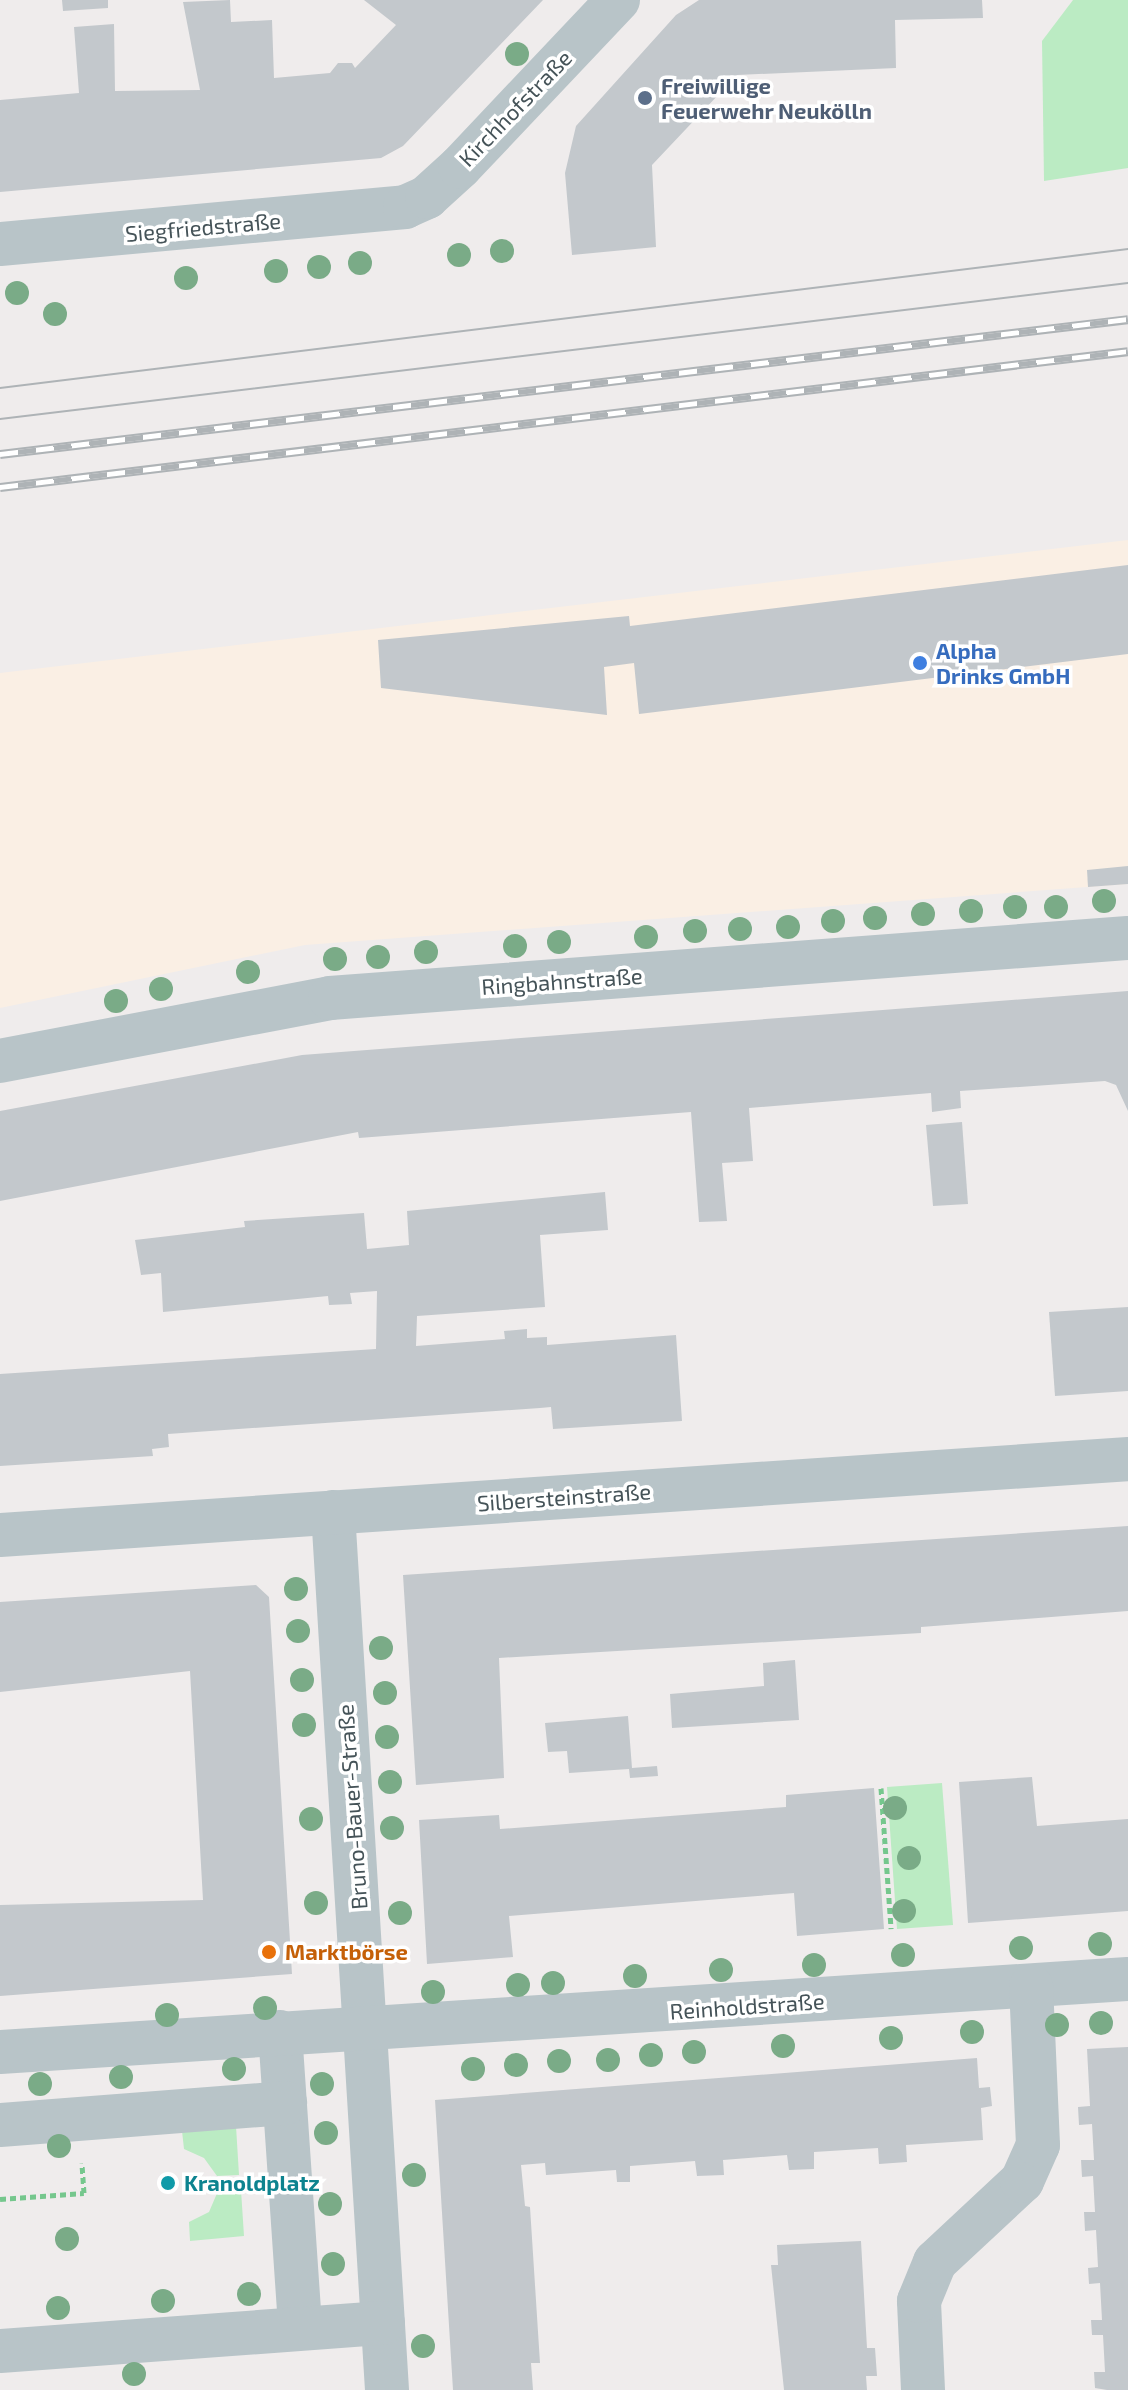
<!DOCTYPE html>
<meta charset="utf-8">
<style>
body{margin:0}
#map{position:relative;width:1128px;height:2390px;overflow:hidden;background:#efecec;font-family:"Exo 2",sans-serif}
div>[style]{position:absolute}
[style*='--x']{left:calc(var(--x)*1px);top:calc(var(--y)*1px);width:calc(var(--w)*1px);rotate:calc(var(--a)*1deg)}
.commercial>*{inset:0;background:#faefe4}
.green>*{inset:0;background:#bbebc3}
.building>*{inset:0;background:#c3c8cc}
.path>*{height:5px;margin-top:-2.5px;transform-origin:0;background:repeating-linear-gradient(90deg,#75c78d 0 6px,transparent 0 10px)}
.minor>*{height:44px;margin:-22px;padding:0 22px;transform-origin:22px;border-radius:22px;background:#b8c4c8}
.tram>*{height:2px;margin:-1px;padding:0 1px;transform-origin:1px;border-radius:1px;background:#aeb3b6}
.rail>*{height:9px;margin-top:-4.5px;transform-origin:0;background:repeating-linear-gradient(90deg,#fff 0 18px,#aeb3b6 0 36px);box-sizing:border-box;border-block:2px solid #aeb3b6}
.trees>*{width:24px;height:24px;margin:-12px;border-radius:50%;background:#7aab87}
.dots>*{width:22px;height:22px;translate:-50% -50%;box-sizing:border-box;border:4px solid #fff;border-radius:50%}
span{translate:-50% -50%;white-space:nowrap;text-align:center;line-height:1.15;-webkit-text-stroke:7px #fff;paint-order:stroke}
.service-label{font-size:22px;color:#4e5e75;font-weight:700}
.left{translate:0 -50%;text-align:left}
.street-label{font-size:22px;color:#455358}
.shop-label{font-size:22px;color:#366cbe;font-weight:700}
.food-label{font-size:22px;color:#c56008;font-weight:700}
.culture-label{font-size:22px;color:#0d838f;font-weight:700}
</style>
<div id="map">
<div class="commercial">
<div style="clip-path:polygon(1128px 540px,1128px 884px,305px 945px,0 1008px,0 673px)"></div>
</div>
<div class="green">
<div style="clip-path:polygon(1073px 0,1128px 0,1128px 168px,1044px 181px,1042px 41px)"></div>
<div style="clip-path:polygon(942px 1783px,953px 1925px,897px 1929px,887px 1787px)"></div>
<div style="clip-path:polygon(236px 2126px,239px 2175px,217px 2176px,204px 2158px,184px 2149px,182px 2131px)"></div>
<div style="clip-path:polygon(241px 2190px,244px 2236px,190px 2241px,189px 2222px,209px 2212px,218px 2191px)"></div>
</div>
<div class="building">
<div style="clip-path:polygon(62px 0,108px 0,108px 8px,63px 11px)"></div>
<div style="clip-path:polygon(230px 0,231px 22px,272px 20px,274px 78px,330px 73px,338px 63px,352px 63px,355px 68px,396px 25px,364px 0,543px 0,403px 146px,381px 158px,0 192px,0 100px,79px 93px,74px 27px,114px 24px,115px 91px,200px 90px,183px 2px)"></div>
<div style="clip-path:polygon(699px 0,982px 0,983px 18px,895px 20px,896px 68px,737px 75px,652px 165px,656px 247px,572px 255px,565px 173px,576px 126px,676px 15px)"></div>
<div style="clip-path:polygon(1128px 565px,1128px 654px,639px 714px,634px 663px,604px 667px,607px 715px,381px 688px,378px 640px,629px 616px,630px 626px)"></div>
<div style="clip-path:polygon(1128px 866px,1128px 884px,1088px 887px,1087px 870px)"></div>
<div style="clip-path:polygon(1128px 991px,1128px 1111px,1116px 1085px,1105px 1081px,960px 1091px,961px 1108px,932px 1112px,931px 1093px,749px 1108px,753px 1161px,722px 1163px,727px 1221px,699px 1222px,691px 1112px,359px 1138px,358px 1132px,0 1201px,0 1111px,302px 1055px)"></div>
<div style="clip-path:polygon(962px 1122px,968px 1204px,933px 1206px,926px 1125px)"></div>
<div style="clip-path:polygon(605px 1192px,608px 1230px,540px 1235px,545px 1307px,417px 1316px,416px 1346px,505px 1339px,504px 1331px,527px 1329px,527px 1338px,547px 1337px,547px 1345px,676px 1335px,682px 1421px,553px 1429px,551px 1407px,540px 1408px,168px 1434px,169px 1447px,152px 1449px,153px 1456px,0 1466px,0 1374px,376px 1349px,377px 1291px,350px 1293px,352px 1304px,329px 1305px,328px 1296px,163px 1312px,161px 1273px,141px 1275px,135px 1240px,245px 1227px,244px 1221px,364px 1213px,367px 1249px,409px 1245px,407px 1211px)"></div>
<div style="clip-path:polygon(1128px 1307px,1128px 1391px,1055px 1396px,1049px 1312px)"></div>
<div style="clip-path:polygon(1128px 1526px,1128px 1611px,921px 1627px,921px 1633px,499px 1658px,504px 1778px,416px 1785px,403px 1575px)"></div>
<div style="clip-path:polygon(256px 1585px,269px 1597px,292px 1974px,0 1996px,0 1905px,203px 1900px,190px 1671px,0 1692px,0 1602px)"></div>
<div style="clip-path:polygon(795px 1660px,799px 1720px,672px 1728px,670px 1694px,764px 1686px,763px 1663px)"></div>
<div style="clip-path:polygon(628px 1716px,632px 1768px,657px 1766px,658px 1776px,630px 1778px,629px 1769px,569px 1773px,567px 1751px,548px 1752px,545px 1723px)"></div>
<div style="clip-path:polygon(1032px 1777px,1037px 1826px,1128px 1819px,1128px 1911px,968px 1923px,959px 1782px)"></div>
<div style="clip-path:polygon(874px 1788px,884px 1929px,797px 1936px,794px 1893px,509px 1916px,513px 1957px,427px 1964px,419px 1820px,499px 1815px,500px 1829px,786px 1807px,786px 1795px)"></div>
<div style="clip-path:polygon(1128px 2047px,1128px 2390px,1107px 2390px,1095px 2388px,1094px 2372px,1105px 2372px,1103px 2335px,1092px 2335px,1091px 2320px,1102px 2320px,1100px 2283px,1089px 2284px,1088px 2268px,1098px 2267px,1097px 2248px,1096px 2230px,1085px 2231px,1084px 2212px,1095px 2212px,1093px 2176px,1082px 2177px,1081px 2160px,1094px 2160px,1092px 2124px,1079px 2125px,1078px 2107px,1090px 2106px,1087px 2049px)"></div>
<div style="clip-path:polygon(977px 2058px,979px 2088px,990px 2087px,992px 2106px,981px 2108px,983px 2140px,906px 2145px,907px 2162px,879px 2164px,878px 2148px,814px 2152px,814px 2169px,789px 2170px,787px 2155px,723px 2160px,724px 2175px,697px 2176px,695px 2161px,630px 2166px,630px 2182px,617px 2182px,616px 2170px,546px 2175px,545px 2163px,521px 2165px,525px 2206px,530px 2207px,540px 2363px,531px 2363px,533px 2390px,453px 2390px,435px 2100px)"></div>
<div style="clip-path:polygon(861px 2241px,867px 2348px,875px 2348px,877px 2376px,866px 2376px,867px 2390px,784px 2390px,771px 2265px,778px 2265px,777px 2245px)"></div>
</div>
<div class="path">
<div style="--x:881;--y:1788;--w:141;--a:85.9"></div>
<div style="--x:0;--y:2199;--w:84;--a:-4.1"></div>
<div style="--x:84;--y:2193;--w:30;--a:-94"></div>
</div>
<div class="minor">
<div style="--x:0;--y:244;--w:407;--a:-5.2"></div>
<div style="--x:405;--y:207;--w:24;--a:-24"></div>
<div style="--x:427;--y:197;--w:45;--a:-42.3"></div>
<div style="--x:460;--y:167;--w:230;--a:-46.6"></div>
<div style="--x:0;--y:1061;--w:336;--a:-10.8"></div>
<div style="--x:330;--y:998;--w:800;--a:-4.3"></div>
<div style="--x:333;--y:1512;--w:880;--a:86.48"></div>
<div style="--x:0;--y:1535;--w:1131;--a:-3.85"></div>
<div style="--x:280;--y:2032;--w:297;--a:86.1"></div>
<div style="--x:0;--y:2052;--w:1130;--a:-3.7"></div>
<div style="--x:0;--y:2125;--w:286;--a:-4.4"></div>
<div style="--x:0;--y:2351;--w:384;--a:-4.2"></div>
<div style="--x:923;--y:2390;--w:89;--a:-92.6"></div>
<div style="--x:919;--y:2301;--w:42;--a:-67.7"></div>
<div style="--x:935;--y:2262;--w:119;--a:-43"></div>
<div style="--x:1022;--y:2181;--w:39;--a:-66"></div>
<div style="--x:1038;--y:2145;--w:159;--a:-92.5"></div>
</div>
<div class="tram">
<div style="--x:0;--y:388;--w:1137;--a:-7.02"></div>
<div style="--x:0;--y:419;--w:1136;--a:-6.87"></div>
</div>
<div class="rail">
<div style="--x:0;--y:454;--w:1136;--a:-6.82"></div>
<div style="--x:0;--y:487;--w:1136;--a:-6.87"></div>
</div>
<div class="trees">
<div style="left:517px;top:54px"></div>
<div style="left:502px;top:251px"></div>
<div style="left:459px;top:255px"></div>
<div style="left:360px;top:263px"></div>
<div style="left:319px;top:267px"></div>
<div style="left:276px;top:271px"></div>
<div style="left:186px;top:278px"></div>
<div style="left:17px;top:293px"></div>
<div style="left:55px;top:314px"></div>
<div style="left:1104px;top:901px"></div>
<div style="left:1015px;top:907px"></div>
<div style="left:1056px;top:907px"></div>
<div style="left:971px;top:911px"></div>
<div style="left:923px;top:914px"></div>
<div style="left:875px;top:918px"></div>
<div style="left:833px;top:921px"></div>
<div style="left:788px;top:927px"></div>
<div style="left:740px;top:929px"></div>
<div style="left:695px;top:931px"></div>
<div style="left:646px;top:937px"></div>
<div style="left:559px;top:942px"></div>
<div style="left:515px;top:946px"></div>
<div style="left:426px;top:952px"></div>
<div style="left:378px;top:957px"></div>
<div style="left:335px;top:959px"></div>
<div style="left:248px;top:972px"></div>
<div style="left:161px;top:989px"></div>
<div style="left:116px;top:1001px"></div>
<div style="left:296px;top:1589px"></div>
<div style="left:298px;top:1631px"></div>
<div style="left:381px;top:1648px"></div>
<div style="left:302px;top:1680px"></div>
<div style="left:385px;top:1693px"></div>
<div style="left:304px;top:1725px"></div>
<div style="left:387px;top:1737px"></div>
<div style="left:390px;top:1782px"></div>
<div style="left:895px;top:1808px"></div>
<div style="left:311px;top:1819px"></div>
<div style="left:392px;top:1828px"></div>
<div style="left:909px;top:1858px"></div>
<div style="left:316px;top:1903px"></div>
<div style="left:904px;top:1911px"></div>
<div style="left:400px;top:1913px"></div>
<div style="left:1100px;top:1944px"></div>
<div style="left:1021px;top:1948px"></div>
<div style="left:903px;top:1955px"></div>
<div style="left:814px;top:1965px"></div>
<div style="left:721px;top:1970px"></div>
<div style="left:635px;top:1976px"></div>
<div style="left:553px;top:1983px"></div>
<div style="left:518px;top:1985px"></div>
<div style="left:433px;top:1992px"></div>
<div style="left:265px;top:2008px"></div>
<div style="left:167px;top:2015px"></div>
<div style="left:1101px;top:2023px"></div>
<div style="left:1057px;top:2025px"></div>
<div style="left:972px;top:2032px"></div>
<div style="left:891px;top:2038px"></div>
<div style="left:783px;top:2046px"></div>
<div style="left:694px;top:2052px"></div>
<div style="left:651px;top:2055px"></div>
<div style="left:608px;top:2060px"></div>
<div style="left:559px;top:2061px"></div>
<div style="left:516px;top:2065px"></div>
<div style="left:234px;top:2069px"></div>
<div style="left:473px;top:2069px"></div>
<div style="left:121px;top:2077px"></div>
<div style="left:40px;top:2084px"></div>
<div style="left:322px;top:2084px"></div>
<div style="left:326px;top:2133px"></div>
<div style="left:59px;top:2146px"></div>
<div style="left:414px;top:2175px"></div>
<div style="left:330px;top:2204px"></div>
<div style="left:67px;top:2239px"></div>
<div style="left:333px;top:2264px"></div>
<div style="left:249px;top:2294px"></div>
<div style="left:163px;top:2301px"></div>
<div style="left:58px;top:2308px"></div>
<div style="left:423px;top:2346px"></div>
<div style="left:134px;top:2374px"></div>
</div>
<div class="dots">
<div style="left:645px;top:98px;background:#5c6f8a"></div>
<div style="left:920px;top:663px;background:#3f7fe0"></div>
<div style="left:269px;top:1952px;background:#e8710a"></div>
<div style="left:168px;top:2183px;background:#0f9aa8"></div>
</div>
<div class="service-label">
<span class="left" style="left:661px;top:98px">Freiwillige<br>Feuerwehr Neukölln</span>
</div>
<div class="street-label">
<span style="left:515px;top:108px;rotate:-46deg">Kirchhofstraße</span>
<span style="left:203px;top:227px;rotate:-5deg">Siegfriedstraße</span>
<span style="left:562px;top:981px;rotate:-4deg">Ringbahnstraße</span>
<span style="left:564px;top:1497px;rotate:-4deg">Silbersteinstraße</span>
<span style="left:352px;top:1807px;rotate:-94deg">Bruno-Bauer-Straße</span>
<span style="left:747px;top:2006px;rotate:-4deg">Reinholdstraße</span>
</div>
<div class="shop-label">
<span class="left" style="left:936px;top:663px">Alpha<br>Drinks GmbH</span>
</div>
<div class="food-label">
<span class="left" style="left:285px;top:1952px">Marktbörse</span>
</div>
<div class="culture-label">
<span class="left" style="left:184px;top:2183px">Kranoldplatz</span>
</div>
</div>
